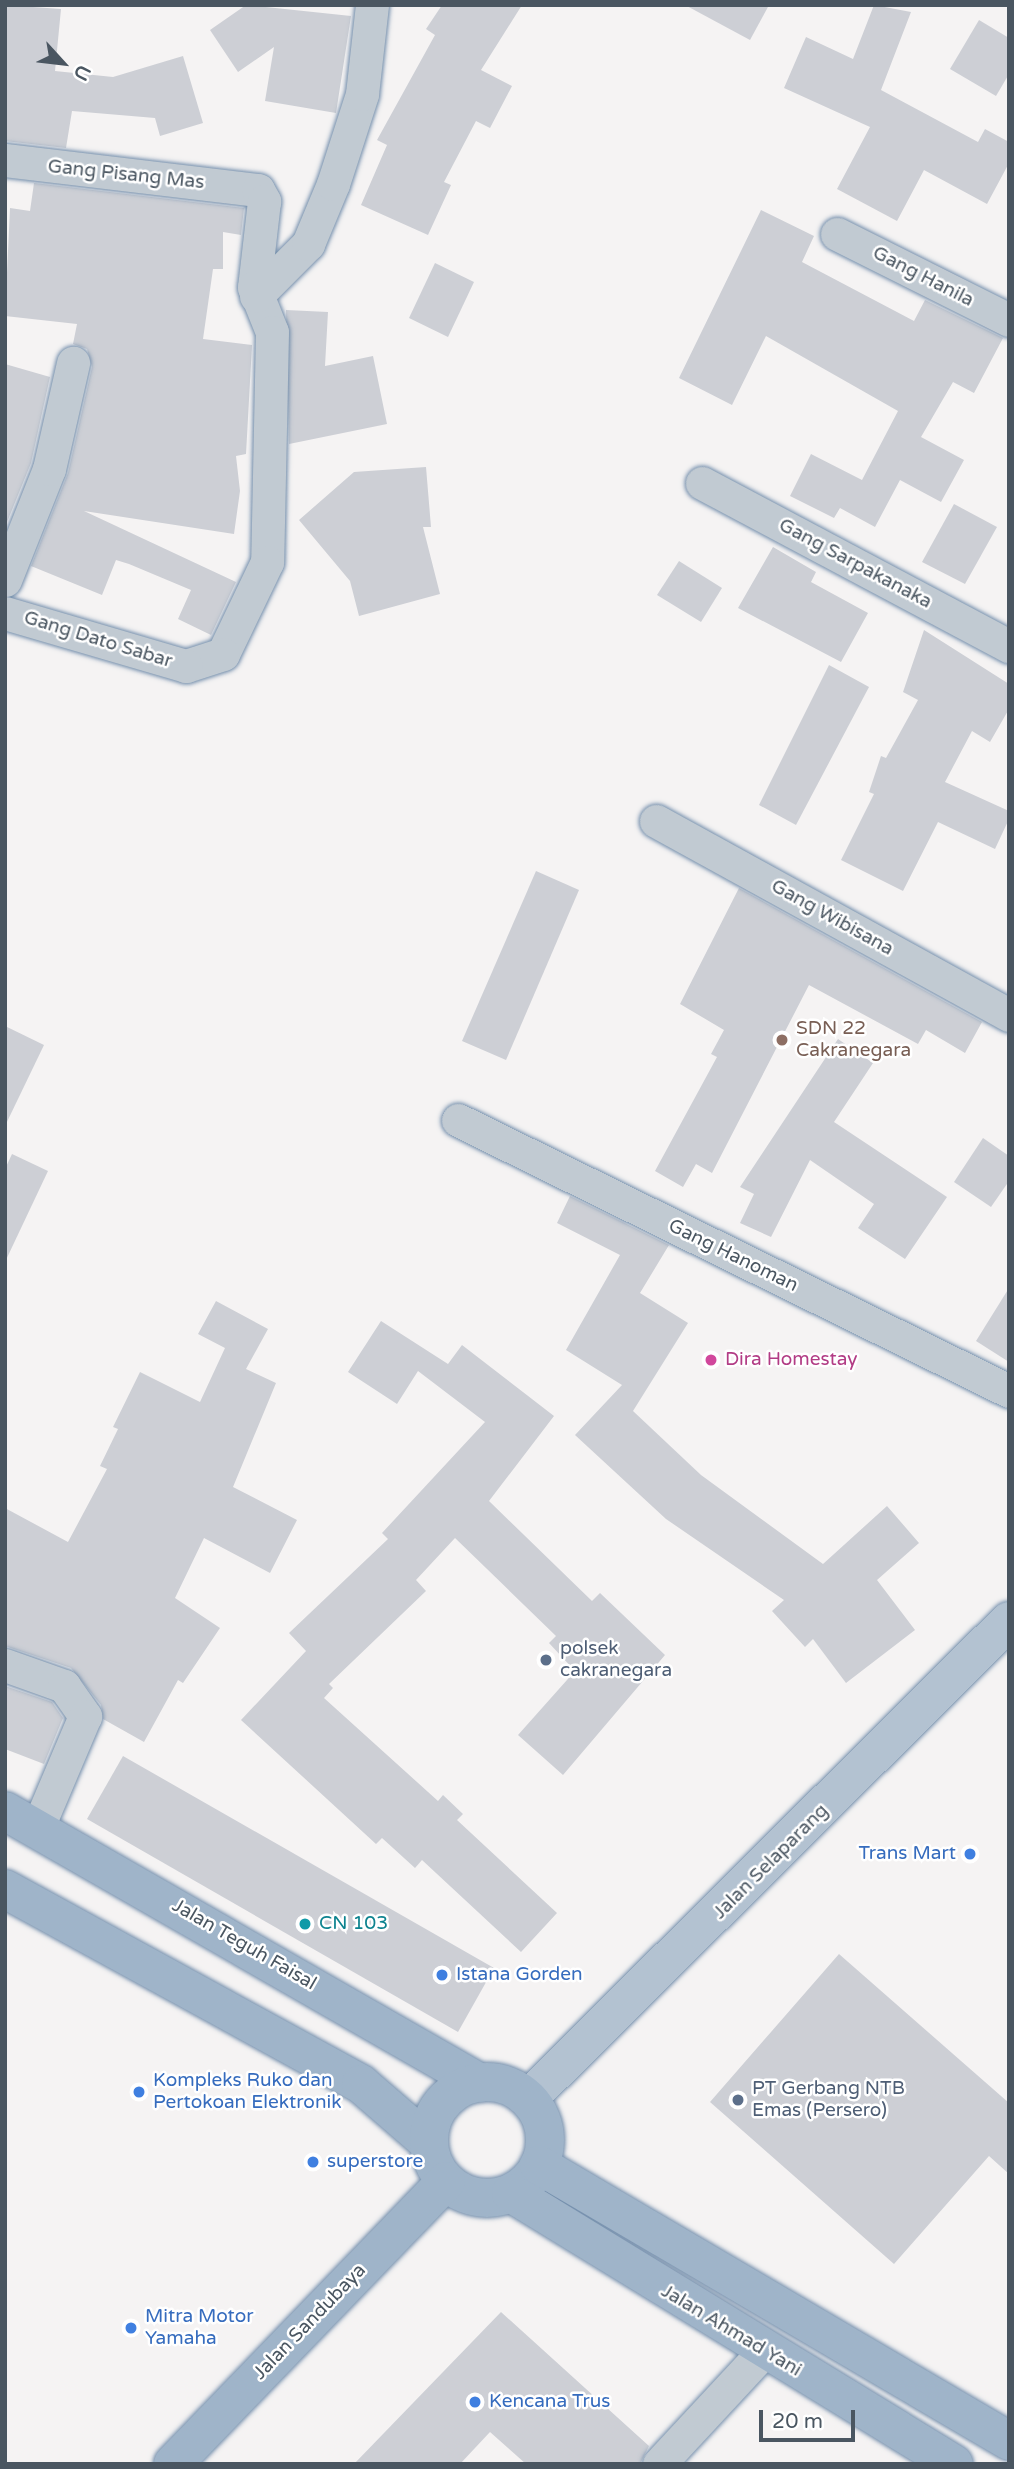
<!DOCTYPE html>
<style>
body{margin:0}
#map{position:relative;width:1014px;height:2469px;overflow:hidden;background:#f5f3f3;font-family:"Varela Round",sans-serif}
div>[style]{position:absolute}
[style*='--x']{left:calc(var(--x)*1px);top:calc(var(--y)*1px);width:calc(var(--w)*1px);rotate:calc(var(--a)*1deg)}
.building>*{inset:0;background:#cdcfd5}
.roads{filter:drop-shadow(0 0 2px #7690ad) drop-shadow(0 0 2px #7690ad)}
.minor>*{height:33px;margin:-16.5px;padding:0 16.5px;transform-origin:16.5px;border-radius:16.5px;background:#c1cad2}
.primary>*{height:38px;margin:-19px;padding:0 19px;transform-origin:19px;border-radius:19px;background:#b3c2d1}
.trunk>*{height:38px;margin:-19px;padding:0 19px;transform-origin:19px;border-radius:19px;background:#9fb4c9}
.trunk>.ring{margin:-19px;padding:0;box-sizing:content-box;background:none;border:38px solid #9fb4c9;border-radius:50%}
.dots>*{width:19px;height:19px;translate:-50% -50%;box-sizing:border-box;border:4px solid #fff;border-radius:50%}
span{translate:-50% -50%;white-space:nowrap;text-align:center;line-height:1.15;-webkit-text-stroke:5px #fff;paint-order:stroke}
.street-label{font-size:19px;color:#4a5661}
.education-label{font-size:19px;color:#785e54}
.left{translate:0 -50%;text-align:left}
.hotel-label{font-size:19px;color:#b23c85}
.service-label{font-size:19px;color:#4e5e75}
.shop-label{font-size:19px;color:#366cbe}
.right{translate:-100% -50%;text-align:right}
.culture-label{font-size:19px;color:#0d838f}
.frame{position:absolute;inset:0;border:7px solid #4a5661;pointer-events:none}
.north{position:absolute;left:28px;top:28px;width:70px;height:70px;-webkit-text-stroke:5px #fff;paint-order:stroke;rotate:117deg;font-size:19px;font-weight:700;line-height:28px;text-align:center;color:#4a5661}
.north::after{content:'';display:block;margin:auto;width:24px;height:32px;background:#4a5661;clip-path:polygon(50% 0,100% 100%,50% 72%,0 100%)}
.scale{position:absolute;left:759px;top:2410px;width:96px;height:32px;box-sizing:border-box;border:4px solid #4a5661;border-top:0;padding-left:9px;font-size:21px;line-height:24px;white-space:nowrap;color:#4a5661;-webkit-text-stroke:5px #fff;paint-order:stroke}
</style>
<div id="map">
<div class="building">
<div style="clip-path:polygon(5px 5px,61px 9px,55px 71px,113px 77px,183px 56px,203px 123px,160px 136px,155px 118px,72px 111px,66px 148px,5px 141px)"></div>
<div style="clip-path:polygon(246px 5px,351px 16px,336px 113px,265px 101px,274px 47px,238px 72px,210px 30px)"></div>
<div style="clip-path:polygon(442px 5px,522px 5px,481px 70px,512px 86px,490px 128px,476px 121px,444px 182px,451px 185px,428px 235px,361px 205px,387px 145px,377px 140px,435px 35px,426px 29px)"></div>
<div style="clip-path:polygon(685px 5px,769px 5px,750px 40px)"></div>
<div style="clip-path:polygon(874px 5px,911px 12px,881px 90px,978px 142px,985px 129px,1009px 142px,1009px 163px,987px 204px,924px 170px,897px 221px,837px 189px,870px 127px,784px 88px,806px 37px,853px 59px)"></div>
<div style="clip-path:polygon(979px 20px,1009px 38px,1009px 74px,996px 96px,950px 69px)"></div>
<div style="clip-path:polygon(34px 183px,244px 208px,241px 235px,223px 232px,223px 269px,213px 269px,203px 339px,252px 345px,246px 454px,236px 456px,240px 491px,234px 534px,84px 511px,236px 582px,211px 635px,178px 619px,191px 590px,129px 564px,116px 560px,102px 595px,31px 566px,68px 473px,92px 367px,87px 349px,73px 344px,77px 324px,5px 316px,10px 208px,30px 211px)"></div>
<div style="clip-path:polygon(761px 210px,814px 236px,802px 262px,914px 321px,925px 300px,1003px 338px,974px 393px,953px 382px,921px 437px,964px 460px,941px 502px,900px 480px,875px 527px,840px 508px,834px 518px,790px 496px,811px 454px,862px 480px,898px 411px,766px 336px,732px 405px,679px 378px)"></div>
<div style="clip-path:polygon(435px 263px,474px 282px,448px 337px,409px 318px)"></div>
<div style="clip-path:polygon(286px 310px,328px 312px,325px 366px,373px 356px,387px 424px,289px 444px)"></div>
<div style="clip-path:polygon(5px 364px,50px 377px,31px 463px,5px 527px)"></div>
<div style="clip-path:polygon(426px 467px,431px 527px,423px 527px,440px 594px,359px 616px,350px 581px,299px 520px,354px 472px)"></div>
<div style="clip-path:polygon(954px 504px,997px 527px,965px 584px,922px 562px)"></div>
<div style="clip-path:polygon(773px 547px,816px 572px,811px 582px,868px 613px,841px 662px,738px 608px)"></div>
<div style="clip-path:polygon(679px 561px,722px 588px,701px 622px,657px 595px)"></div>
<div style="clip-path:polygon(924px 630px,1009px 684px,1009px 709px,990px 742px,972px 731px,945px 782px,1009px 811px,1009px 819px,995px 849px,938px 822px,903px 891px,841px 860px,874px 794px,869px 792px,881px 756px,886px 758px,918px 700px,903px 692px)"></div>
<div style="clip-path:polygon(829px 665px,869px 687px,796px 825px,759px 805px)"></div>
<div style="clip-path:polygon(536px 871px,579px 890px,506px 1060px,462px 1041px)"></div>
<div style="clip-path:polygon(739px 888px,982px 1022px,965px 1053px,926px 1030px,918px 1044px,809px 985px,712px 1173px,696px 1164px,683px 1187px,655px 1171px,717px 1057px,711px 1054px,724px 1030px,680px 1004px)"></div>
<div style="clip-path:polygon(5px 1026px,44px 1045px,5px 1126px)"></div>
<div style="clip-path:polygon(838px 1039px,873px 1063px,834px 1122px,947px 1197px,905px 1259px,858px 1228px,874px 1204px,810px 1160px,771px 1237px,740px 1223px,754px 1194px,740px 1187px)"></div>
<div style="clip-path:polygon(983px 1138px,1009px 1156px,1009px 1181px,991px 1207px,954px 1182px)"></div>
<div style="clip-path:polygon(12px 1154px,48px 1171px,5px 1262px,5px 1169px)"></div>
<div style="clip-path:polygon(570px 1196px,669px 1245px,640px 1293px,688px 1323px,633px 1411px,701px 1475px,823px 1564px,887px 1506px,919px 1543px,877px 1580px,915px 1630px,846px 1683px,813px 1639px,805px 1647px,772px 1611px,784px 1600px,666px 1519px,575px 1435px,622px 1385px,566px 1350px,620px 1255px,557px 1223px)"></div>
<div style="clip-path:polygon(1009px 1288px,1009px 1362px,976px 1341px)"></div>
<div style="clip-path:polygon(216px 1301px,268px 1329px,246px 1369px,276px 1383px,233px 1487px,297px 1520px,270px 1573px,204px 1538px,175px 1598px,220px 1628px,183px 1683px,178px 1680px,144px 1742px,103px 1719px,101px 1705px,71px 1668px,5px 1646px,5px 1508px,68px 1542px,107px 1469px,100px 1466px,118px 1429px,113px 1427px,140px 1372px,200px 1402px,225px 1348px,198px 1334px)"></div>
<div style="clip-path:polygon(381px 1321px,448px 1364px,462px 1345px,554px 1416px,489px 1501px,592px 1601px,600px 1593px,665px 1655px,563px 1775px,518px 1735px,575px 1671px,549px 1643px,556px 1636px,455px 1538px,416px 1580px,426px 1591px,329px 1684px,333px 1688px,324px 1698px,438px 1801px,443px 1795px,463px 1814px,457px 1820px,557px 1913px,521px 1952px,422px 1860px,415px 1868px,382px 1838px,376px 1844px,241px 1720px,306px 1651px,289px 1633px,388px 1539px,382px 1533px,485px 1422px,418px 1371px,397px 1404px,348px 1372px)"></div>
<div style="clip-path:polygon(5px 1686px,52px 1702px,63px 1718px,44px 1764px,5px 1749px)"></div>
<div style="clip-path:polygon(123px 1756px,494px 1968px,458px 2032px,87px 1819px)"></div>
<div style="clip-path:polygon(839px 1954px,1009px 2103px,1009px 2174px,989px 2156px,894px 2264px,710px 2102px)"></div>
<div style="clip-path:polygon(501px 2312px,649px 2446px,640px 2464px,526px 2464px,490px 2432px,460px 2464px,354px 2464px)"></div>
</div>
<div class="roads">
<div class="minor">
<div style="--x:5;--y:160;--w:255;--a:6.8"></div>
<div style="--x:258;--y:190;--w:13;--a:61"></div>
<div style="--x:264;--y:201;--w:87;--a:96.6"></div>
<div style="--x:254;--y:287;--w:48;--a:68.2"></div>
<div style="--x:272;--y:332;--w:230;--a:91.2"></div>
<div style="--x:267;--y:562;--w:102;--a:115.6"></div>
<div style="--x:223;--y:654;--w:39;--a:162"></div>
<div style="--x:186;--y:666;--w:189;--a:-163.7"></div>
<div style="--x:837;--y:234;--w:192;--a:26.6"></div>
<div style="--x:256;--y:296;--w:74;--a:-45"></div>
<div style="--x:308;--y:244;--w:65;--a:-67.4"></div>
<div style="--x:333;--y:184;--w:95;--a:-72.1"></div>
<div style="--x:362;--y:94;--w:90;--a:-83.6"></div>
<div style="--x:702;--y:483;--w:348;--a:28"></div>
<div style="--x:5;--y:580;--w:119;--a:-68.4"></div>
<div style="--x:49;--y:469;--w:109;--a:-77.2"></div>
<div style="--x:656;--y:821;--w:403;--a:28.8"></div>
<div style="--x:458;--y:1120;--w:614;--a:26.19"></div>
<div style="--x:5;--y:1665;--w:63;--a:19.6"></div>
<div style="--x:64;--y:1686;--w:37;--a:55"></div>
<div style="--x:85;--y:1716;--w:123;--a:113"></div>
<div style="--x:659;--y:2464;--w:154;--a:-47.1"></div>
</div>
<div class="primary">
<div style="--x:528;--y:2099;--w:678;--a:-44.82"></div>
</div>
<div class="trunk">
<div style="--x:5;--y:1811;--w:547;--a:29.8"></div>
<div style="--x:5;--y:1889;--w:406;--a:28.7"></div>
<div style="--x:361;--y:2084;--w:90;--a:40.9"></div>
<div class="ring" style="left:429px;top:2082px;width:78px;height:78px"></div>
<div style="--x:539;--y:2165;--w:545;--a:30.42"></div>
<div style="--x:511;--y:2193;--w:519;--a:31.46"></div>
<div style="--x:173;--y:2464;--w:393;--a:-46"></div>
</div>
</div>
<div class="dots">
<div style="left:782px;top:1040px;background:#8d6e63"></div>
<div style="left:711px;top:1360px;background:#d1479c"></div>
<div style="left:546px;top:1660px;background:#5c6f8a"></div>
<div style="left:970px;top:1854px;background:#3f7fe0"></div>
<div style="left:305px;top:1924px;background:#0f9aa8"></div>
<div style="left:442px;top:1975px;background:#3f7fe0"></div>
<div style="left:139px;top:2092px;background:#3f7fe0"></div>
<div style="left:738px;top:2100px;background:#5c6f8a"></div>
<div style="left:313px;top:2162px;background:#3f7fe0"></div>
<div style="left:131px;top:2328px;background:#3f7fe0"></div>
<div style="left:475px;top:2402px;background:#3f7fe0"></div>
</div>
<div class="street-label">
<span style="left:126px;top:175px;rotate:6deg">Gang Pisang Mas</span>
<span style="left:923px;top:277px;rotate:27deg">Gang Hanila</span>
<span style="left:855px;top:564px;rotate:28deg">Gang Sarpakanaka</span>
<span style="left:98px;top:640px;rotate:17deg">Gang Dato Sabar</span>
<span style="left:832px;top:918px;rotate:29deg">Gang Wibisana</span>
<span style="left:733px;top:1256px;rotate:26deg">Gang Hanoman</span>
<span style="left:771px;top:1862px;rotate:-45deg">Jalan Selaparang</span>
<span style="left:244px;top:1945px;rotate:30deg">Jalan Teguh Faisal</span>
<span style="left:310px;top:2322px;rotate:-46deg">Jalan Sandubaya</span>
<span style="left:731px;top:2331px;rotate:31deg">Jalan Ahmad Yani</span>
</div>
<div class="education-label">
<span class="left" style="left:796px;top:1040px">SDN 22<br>Cakranegara</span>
</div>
<div class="hotel-label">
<span class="left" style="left:725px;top:1360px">Dira Homestay</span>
</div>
<div class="service-label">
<span class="left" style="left:560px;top:1660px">polsek<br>cakranegara</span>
<span class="left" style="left:752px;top:2100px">PT Gerbang NTB<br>Emas (Persero)</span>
</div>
<div class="shop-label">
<span class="right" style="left:956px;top:1854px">Trans Mart</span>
<span class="left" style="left:456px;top:1975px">Istana Gorden</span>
<span class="left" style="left:153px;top:2092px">Kompleks Ruko dan<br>Pertokoan Elektronik</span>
<span class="left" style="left:327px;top:2162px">superstore</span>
<span class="left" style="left:145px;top:2328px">Mitra Motor<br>Yamaha</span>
<span class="left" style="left:489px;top:2402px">Kencana Trus</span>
</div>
<div class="culture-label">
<span class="left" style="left:319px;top:1924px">CN 103</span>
</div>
<div class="frame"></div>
<div class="north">U</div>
<div class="scale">20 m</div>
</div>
